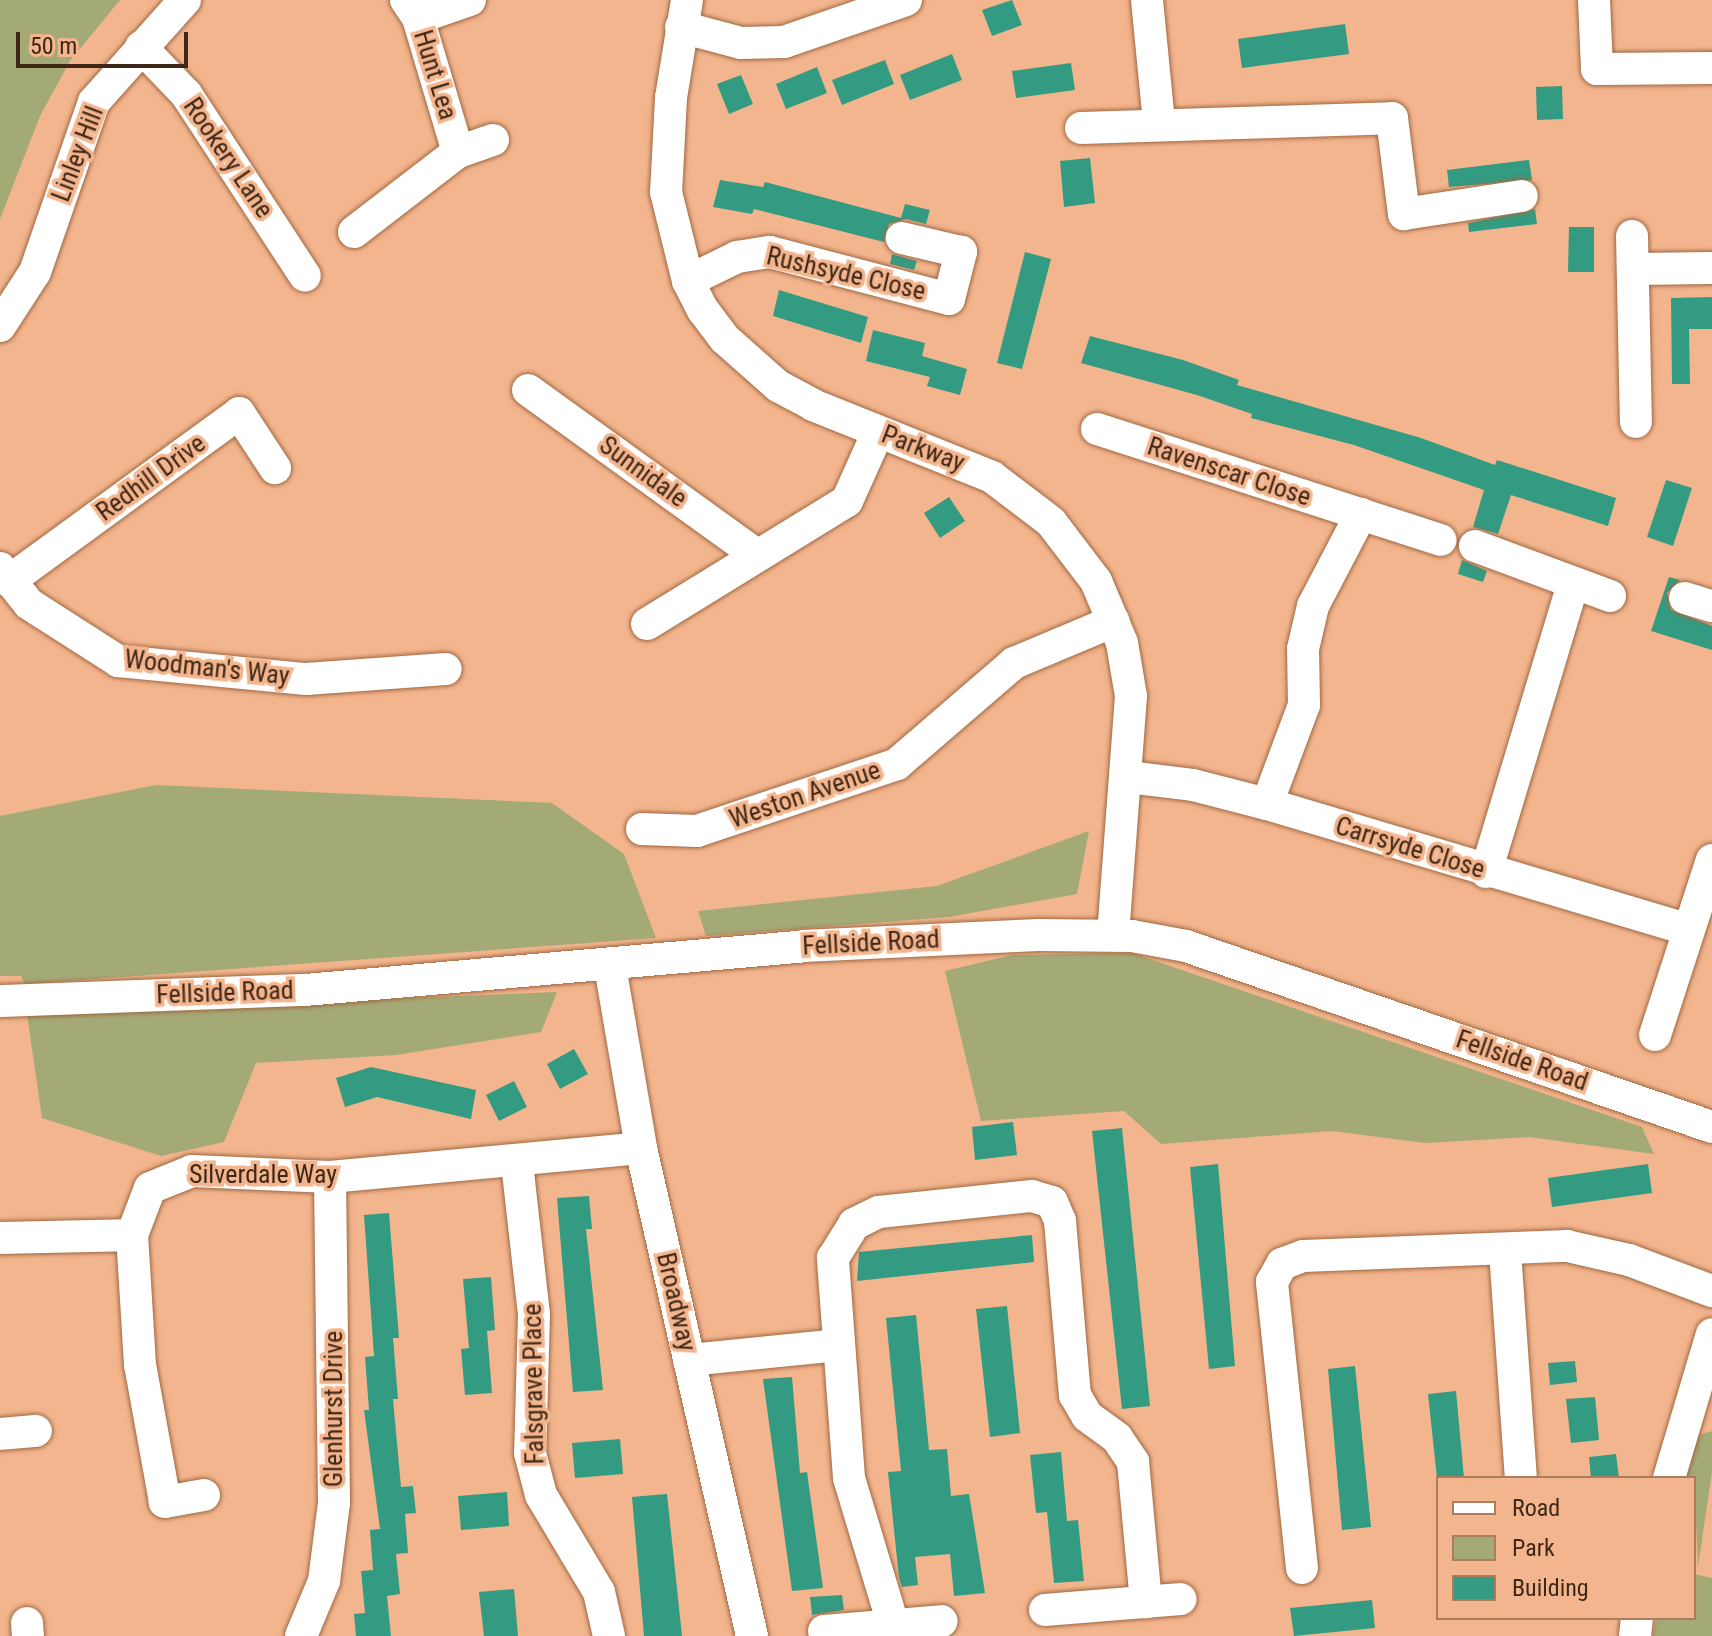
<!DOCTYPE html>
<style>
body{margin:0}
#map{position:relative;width:1712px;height:1636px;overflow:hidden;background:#f3b58d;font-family:"Roboto Condensed",sans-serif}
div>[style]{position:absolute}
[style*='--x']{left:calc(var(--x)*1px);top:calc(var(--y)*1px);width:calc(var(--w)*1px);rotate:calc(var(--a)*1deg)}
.green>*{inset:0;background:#a4aa76}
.building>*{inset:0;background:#339b82}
.roads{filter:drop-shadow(0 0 2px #a06842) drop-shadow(0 0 2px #a06842)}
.minor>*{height:32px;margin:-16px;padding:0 16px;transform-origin:16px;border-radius:16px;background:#fff}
span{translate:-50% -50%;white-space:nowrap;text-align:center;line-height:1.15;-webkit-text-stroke:7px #f3b58d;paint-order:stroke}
.street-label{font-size:26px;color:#3f2717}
.legend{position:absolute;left:1436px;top:1476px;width:260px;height:144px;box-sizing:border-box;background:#f3b58d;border:2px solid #ab7c5e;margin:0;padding:10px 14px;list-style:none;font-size:24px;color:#3f2717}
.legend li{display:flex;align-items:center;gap:16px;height:40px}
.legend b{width:40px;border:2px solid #ab7c5e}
.scale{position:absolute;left:16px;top:32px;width:172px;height:36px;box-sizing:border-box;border:4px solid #3f2717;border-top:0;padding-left:10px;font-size:24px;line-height:28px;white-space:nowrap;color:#3f2717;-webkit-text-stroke:6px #f3b58d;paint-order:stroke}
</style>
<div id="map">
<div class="green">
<div style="clip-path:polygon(0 0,120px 0,70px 61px,40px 116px,0 219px)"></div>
<div style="clip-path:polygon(156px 785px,552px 803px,624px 854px,656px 938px,25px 984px,21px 976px,0 976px,0 816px)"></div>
<div style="clip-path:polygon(1089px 831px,1077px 894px,949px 917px,706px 936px,698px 911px,937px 886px)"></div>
<div style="clip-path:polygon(1132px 953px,1642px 1127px,1654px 1154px,1529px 1137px,1425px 1143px,1332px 1131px,1161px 1144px,1124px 1111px,981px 1121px,945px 971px,1012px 955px)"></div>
<div style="clip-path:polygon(557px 992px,541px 1032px,396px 1055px,256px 1063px,224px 1142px,161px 1156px,42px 1118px,27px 1014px)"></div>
<div style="clip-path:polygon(1712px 1431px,1712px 1472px,1698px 1567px,1694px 1478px,1687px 1478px,1696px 1436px)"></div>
<div style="clip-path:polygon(1694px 1574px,1712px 1578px,1712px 1636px,1653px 1636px,1656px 1618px,1694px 1618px)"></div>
</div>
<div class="building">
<div style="clip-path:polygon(1012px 0,1022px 25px,992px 36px,982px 10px)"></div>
<div style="clip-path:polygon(1345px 24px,1349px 54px,1242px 68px,1238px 39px)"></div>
<div style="clip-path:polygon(952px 54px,962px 80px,910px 100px,900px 75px)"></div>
<div style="clip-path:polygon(885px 60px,894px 84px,842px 105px,832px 80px)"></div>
<div style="clip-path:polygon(1071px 63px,1075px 90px,1016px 98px,1012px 71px)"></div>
<div style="clip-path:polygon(817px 67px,827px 93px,786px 109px,776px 84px)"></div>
<div style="clip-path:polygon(741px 75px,753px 104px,729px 114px,717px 84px)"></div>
<div style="clip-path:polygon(1562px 86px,1563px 119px,1537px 120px,1536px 87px)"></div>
<div style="clip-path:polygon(1090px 158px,1095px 203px,1064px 207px,1060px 161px)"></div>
<div style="clip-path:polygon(1529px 160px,1532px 180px,1449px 187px,1447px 170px)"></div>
<div style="clip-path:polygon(720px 180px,763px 187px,765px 182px,901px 218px,905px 204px,930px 210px,926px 224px,906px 219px,889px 224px,884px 242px,754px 209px,752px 214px,713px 207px)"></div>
<div style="clip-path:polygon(1535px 209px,1537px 224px,1469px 232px,1468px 223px)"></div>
<div style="clip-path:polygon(1569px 227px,1594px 227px,1594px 272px,1568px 272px)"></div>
<div style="clip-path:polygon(1025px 252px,1051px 259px,1022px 369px,997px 363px)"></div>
<div style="clip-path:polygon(892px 254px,917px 261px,914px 270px,890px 264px)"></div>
<div style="clip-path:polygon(779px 290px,868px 317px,861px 343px,773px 316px)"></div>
<div style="clip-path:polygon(1712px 297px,1712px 329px,1689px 329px,1690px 384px,1672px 384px,1671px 298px)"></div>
<div style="clip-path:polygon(873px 330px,925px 343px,922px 356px,967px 369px,960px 395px,927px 386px,930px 377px,866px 361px)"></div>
<div style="clip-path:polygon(1090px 336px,1183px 360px,1239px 380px,1237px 385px,1421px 438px,1495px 465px,1497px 460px,1616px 498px,1608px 526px,1511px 495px,1498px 534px,1473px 527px,1484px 490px,1354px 445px,1251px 418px,1252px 414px,1197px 395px,1081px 363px)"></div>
<div style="clip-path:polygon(1666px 480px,1692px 488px,1673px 546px,1647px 537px)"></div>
<div style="clip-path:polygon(949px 497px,965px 521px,940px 538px,924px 513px)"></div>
<div style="clip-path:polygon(1462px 560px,1487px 571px,1483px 582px,1458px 574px)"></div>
<div style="clip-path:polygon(1669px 577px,1680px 580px,1667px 593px,1671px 610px,1712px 626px,1712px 650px,1651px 631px)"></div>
<div style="clip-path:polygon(574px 1049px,588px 1074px,560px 1089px,547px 1064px)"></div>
<div style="clip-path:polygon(371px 1067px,476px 1090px,471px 1119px,377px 1097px,345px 1107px,336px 1078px)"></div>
<div style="clip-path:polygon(514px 1081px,527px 1107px,499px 1121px,486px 1095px)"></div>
<div style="clip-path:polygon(1013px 1122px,1017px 1155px,975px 1160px,972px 1127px)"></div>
<div style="clip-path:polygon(1122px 1128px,1150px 1406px,1122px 1409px,1092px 1131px)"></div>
<div style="clip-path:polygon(1218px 1164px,1235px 1366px,1209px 1369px,1190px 1167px)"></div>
<div style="clip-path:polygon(1648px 1164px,1652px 1193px,1552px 1207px,1548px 1178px)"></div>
<div style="clip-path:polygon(589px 1196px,592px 1229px,586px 1229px,603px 1390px,573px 1392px,557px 1198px)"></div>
<div style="clip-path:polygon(389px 1213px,399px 1338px,393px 1338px,398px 1399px,393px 1399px,401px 1487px,413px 1486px,416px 1513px,405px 1514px,408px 1553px,396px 1554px,400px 1594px,387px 1596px,391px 1636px,356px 1636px,354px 1614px,365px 1613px,361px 1571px,373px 1570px,370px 1530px,380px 1529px,364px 1410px,369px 1410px,365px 1357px,374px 1356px,364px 1215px)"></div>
<div style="clip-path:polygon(1032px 1235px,1034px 1262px,857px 1281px,859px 1252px)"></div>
<div style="clip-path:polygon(491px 1277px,495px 1330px,487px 1331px,492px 1393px,465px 1395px,461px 1349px,469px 1348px,463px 1279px)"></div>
<div style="clip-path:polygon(1007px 1306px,1020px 1433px,990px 1437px,976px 1309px)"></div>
<div style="clip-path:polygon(916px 1315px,929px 1450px,947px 1449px,951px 1496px,969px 1494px,985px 1593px,954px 1596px,950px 1554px,915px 1557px,918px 1585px,902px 1587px,899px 1578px,888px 1472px,901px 1471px,886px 1318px)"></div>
<div style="clip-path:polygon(1575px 1361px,1577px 1382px,1550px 1385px,1548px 1363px)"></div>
<div style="clip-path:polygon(1355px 1366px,1371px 1527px,1342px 1530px,1328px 1369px)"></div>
<div style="clip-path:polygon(792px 1377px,800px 1473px,807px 1472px,823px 1588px,792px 1591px,763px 1379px)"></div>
<div style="clip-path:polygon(1456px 1391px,1464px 1478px,1437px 1478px,1428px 1394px)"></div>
<div style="clip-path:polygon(1595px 1397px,1599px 1440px,1571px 1443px,1566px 1399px)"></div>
<div style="clip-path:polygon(620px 1439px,623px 1474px,575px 1478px,572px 1443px)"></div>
<div style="clip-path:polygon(1061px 1452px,1067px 1521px,1078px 1520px,1084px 1581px,1054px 1583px,1047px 1512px,1036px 1513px,1030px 1455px)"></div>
<div style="clip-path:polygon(1616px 1454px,1619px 1478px,1591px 1478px,1589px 1457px)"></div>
<div style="clip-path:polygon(507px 1492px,509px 1526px,461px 1530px,458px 1496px)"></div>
<div style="clip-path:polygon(667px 1494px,682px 1636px,644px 1636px,632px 1497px)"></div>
<div style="clip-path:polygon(514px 1589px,518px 1636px,484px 1636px,479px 1592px)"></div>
<div style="clip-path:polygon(842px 1595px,844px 1610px,812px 1615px,810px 1597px)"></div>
<div style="clip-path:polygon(1372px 1600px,1375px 1628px,1294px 1636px,1290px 1608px)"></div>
</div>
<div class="roads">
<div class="minor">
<div style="--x:406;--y:0;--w:22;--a:56"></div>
<div style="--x:418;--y:18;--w:140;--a:73.4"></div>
<div style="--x:687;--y:0;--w:99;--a:99.3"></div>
<div style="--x:671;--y:98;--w:94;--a:93"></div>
<div style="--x:666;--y:192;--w:92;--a:76.1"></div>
<div style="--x:688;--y:281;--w:33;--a:63"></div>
<div style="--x:703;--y:310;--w:36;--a:53"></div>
<div style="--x:725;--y:339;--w:71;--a:41.6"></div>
<div style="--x:778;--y:386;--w:40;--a:28"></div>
<div style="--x:813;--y:405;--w:193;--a:21.9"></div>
<div style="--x:992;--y:477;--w:74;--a:37.3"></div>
<div style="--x:1051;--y:522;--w:74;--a:52.7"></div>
<div style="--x:1096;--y:581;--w:67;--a:67.2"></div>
<div style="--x:1122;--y:643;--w:54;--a:80.4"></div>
<div style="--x:1131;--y:696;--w:240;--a:94.3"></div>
<div style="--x:1147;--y:0;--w:124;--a:84.4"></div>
<div style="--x:1594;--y:0;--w:69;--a:87.5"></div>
<div style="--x:1597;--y:69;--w:115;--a:-0.5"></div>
<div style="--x:418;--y:18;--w:55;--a:-19.1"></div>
<div style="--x:681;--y:27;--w:62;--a:14.9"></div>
<div style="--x:741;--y:43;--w:43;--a:-1.3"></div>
<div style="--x:784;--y:42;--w:129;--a:-19"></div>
<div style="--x:141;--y:47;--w:65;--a:46.2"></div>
<div style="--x:186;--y:94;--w:217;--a:56.8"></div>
<div style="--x:1081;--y:128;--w:311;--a:-1.8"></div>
<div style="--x:1392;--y:118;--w:97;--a:82.9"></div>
<div style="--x:1404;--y:214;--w:119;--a:-8.7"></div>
<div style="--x:354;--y:232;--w:131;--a:-37.6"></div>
<div style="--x:458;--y:152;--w:37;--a:-19"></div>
<div style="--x:1632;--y:236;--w:186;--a:88.8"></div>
<div style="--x:1633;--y:269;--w:79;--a:-0.7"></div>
<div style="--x:688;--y:281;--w:55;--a:-26.1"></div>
<div style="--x:737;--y:257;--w:33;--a:-9"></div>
<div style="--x:770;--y:252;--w:185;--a:14.7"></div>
<div style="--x:949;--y:299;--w:49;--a:-75.7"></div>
<div style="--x:961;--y:252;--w:61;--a:-166.7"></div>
<div style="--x:0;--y:326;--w:64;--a:-57.1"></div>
<div style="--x:35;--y:272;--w:180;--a:-70.9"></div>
<div style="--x:94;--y:102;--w:137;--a:-48.3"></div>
<div style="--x:528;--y:390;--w:282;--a:35.8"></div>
<div style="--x:1097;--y:429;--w:361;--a:17.9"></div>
<div style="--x:1475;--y:546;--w:144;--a:20.3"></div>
<div style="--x:0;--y:568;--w:46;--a:51.1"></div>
<div style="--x:29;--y:604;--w:106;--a:32.6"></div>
<div style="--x:118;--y:661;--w:189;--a:5.5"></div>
<div style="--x:306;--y:679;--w:140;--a:-4.1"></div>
<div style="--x:9;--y:581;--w:285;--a:-36.1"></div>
<div style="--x:239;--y:413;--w:66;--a:56.8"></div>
<div style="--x:1685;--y:598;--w:28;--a:17"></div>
<div style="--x:647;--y:624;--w:235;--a:-31.6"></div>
<div style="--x:847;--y:501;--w:76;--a:-65.8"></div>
<div style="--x:1128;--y:777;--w:65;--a:7"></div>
<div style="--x:1193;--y:785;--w:76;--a:14.4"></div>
<div style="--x:1267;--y:804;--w:440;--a:16.6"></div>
<div style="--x:1267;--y:804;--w:106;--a:-69.5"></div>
<div style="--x:1304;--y:705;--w:56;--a:-91"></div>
<div style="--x:1303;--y:649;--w:44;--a:-76.9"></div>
<div style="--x:1313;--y:606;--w:104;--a:-62.4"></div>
<div style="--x:642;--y:829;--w:55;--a:2.1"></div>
<div style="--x:697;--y:831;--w:211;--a:-18.5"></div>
<div style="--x:897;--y:764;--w:155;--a:-40.8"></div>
<div style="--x:1014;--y:663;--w:108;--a:-22.8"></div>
<div style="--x:1486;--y:872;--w:302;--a:-73.2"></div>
<div style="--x:610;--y:966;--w:185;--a:80.3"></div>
<div style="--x:641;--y:1148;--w:500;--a:77.19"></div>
<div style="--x:0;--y:1001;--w:305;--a:-2.1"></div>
<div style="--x:305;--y:990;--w:500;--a:-5"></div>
<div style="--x:803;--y:946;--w:235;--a:-2.7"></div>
<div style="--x:1038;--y:935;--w:94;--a:0.6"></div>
<div style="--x:1132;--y:936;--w:55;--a:10.5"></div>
<div style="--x:1186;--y:946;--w:556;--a:18.99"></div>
<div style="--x:1655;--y:1035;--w:184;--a:-72"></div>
<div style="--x:517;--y:1163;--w:152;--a:83.6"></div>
<div style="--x:534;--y:1314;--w:139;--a:91.6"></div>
<div style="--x:530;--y:1453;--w:43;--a:75.3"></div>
<div style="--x:541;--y:1495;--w:113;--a:59.1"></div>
<div style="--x:599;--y:1592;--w:45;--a:77.2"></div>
<div style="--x:0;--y:1238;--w:132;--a:-1.3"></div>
<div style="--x:1505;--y:1251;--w:228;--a:86"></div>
<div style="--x:689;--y:1360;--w:150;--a:-5.7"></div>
<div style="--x:0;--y:1434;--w:36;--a:-5"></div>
<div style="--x:1669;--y:1478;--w:150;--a:-73.4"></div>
<div style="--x:204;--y:1495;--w:40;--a:170"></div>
<div style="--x:165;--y:1502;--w:139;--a:-100.3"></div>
<div style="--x:140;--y:1365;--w:130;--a:-93.5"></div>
<div style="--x:132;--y:1235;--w:50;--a:-69"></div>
<div style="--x:150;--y:1188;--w:45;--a:-22"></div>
<div style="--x:192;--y:1171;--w:138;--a:2.5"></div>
<div style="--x:330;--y:1177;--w:312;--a:-5.3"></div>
<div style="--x:1302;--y:1568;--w:288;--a:-96"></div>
<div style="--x:1272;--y:1282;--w:21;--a:-61"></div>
<div style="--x:1282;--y:1264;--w:22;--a:-21"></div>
<div style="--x:1303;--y:1256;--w:264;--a:-2.2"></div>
<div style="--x:1567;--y:1246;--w:64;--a:12.7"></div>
<div style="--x:1629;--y:1260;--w:89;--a:20.5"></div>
<div style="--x:1045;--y:1610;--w:136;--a:-4.6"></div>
<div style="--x:27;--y:1623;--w:13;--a:86"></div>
<div style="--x:893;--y:1624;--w:152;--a:-106.8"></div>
<div style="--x:849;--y:1478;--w:221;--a:-94.2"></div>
<div style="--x:833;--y:1258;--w:40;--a:-58"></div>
<div style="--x:854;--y:1224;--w:28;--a:-26"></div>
<div style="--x:879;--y:1212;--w:154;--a:-6"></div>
<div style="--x:1032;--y:1196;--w:21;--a:17"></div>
<div style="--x:1052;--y:1202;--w:21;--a:67"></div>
<div style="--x:1060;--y:1221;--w:175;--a:85.1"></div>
<div style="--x:1075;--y:1395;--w:24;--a:60"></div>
<div style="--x:1087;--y:1416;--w:37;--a:36"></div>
<div style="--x:1117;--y:1438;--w:29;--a:56"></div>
<div style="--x:1133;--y:1462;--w:141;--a:84.7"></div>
<div style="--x:824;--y:1631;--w:118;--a:-4.8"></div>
<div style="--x:301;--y:1636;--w:60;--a:-67.3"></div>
<div style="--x:324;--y:1581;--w:79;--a:-82.7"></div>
<div style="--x:334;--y:1503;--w:326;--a:-90.7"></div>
<div style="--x:1635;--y:1636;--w:18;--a:-84"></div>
</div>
</div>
<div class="street-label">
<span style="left:435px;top:75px;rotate:73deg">Hunt Lea</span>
<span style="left:78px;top:154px;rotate:-69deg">Linley Hill</span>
<span style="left:228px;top:158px;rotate:56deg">Rookery Lane</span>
<span style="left:846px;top:274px;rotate:13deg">Rushsyde Close</span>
<span style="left:923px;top:449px;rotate:21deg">Parkway</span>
<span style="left:643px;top:472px;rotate:36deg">Sunnidale</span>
<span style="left:1229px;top:472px;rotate:18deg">Ravenscar Close</span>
<span style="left:151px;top:478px;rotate:-36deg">Redhill Drive</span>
<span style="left:207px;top:668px;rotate:6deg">Woodman's Way</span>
<span style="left:805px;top:795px;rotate:-19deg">Weston Avenue</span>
<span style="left:1410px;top:848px;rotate:17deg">Carrsyde Close</span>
<span style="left:871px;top:943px;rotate:-3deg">Fellside Road</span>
<span style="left:225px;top:993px;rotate:-2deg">Fellside Road</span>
<span style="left:1522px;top:1061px;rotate:19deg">Fellside Road</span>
<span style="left:263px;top:1175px">Silverdale Way</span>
<span style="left:676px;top:1302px;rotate:77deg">Broadway</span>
<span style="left:534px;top:1384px;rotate:-91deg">Falsgrave Place</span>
<span style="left:334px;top:1409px;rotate:-90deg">Glenhurst Drive</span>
</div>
<ul class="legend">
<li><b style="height:10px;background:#fff"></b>Road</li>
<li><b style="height:22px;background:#a4aa76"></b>Park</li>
<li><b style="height:22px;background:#339b82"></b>Building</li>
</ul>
<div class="scale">50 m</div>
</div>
